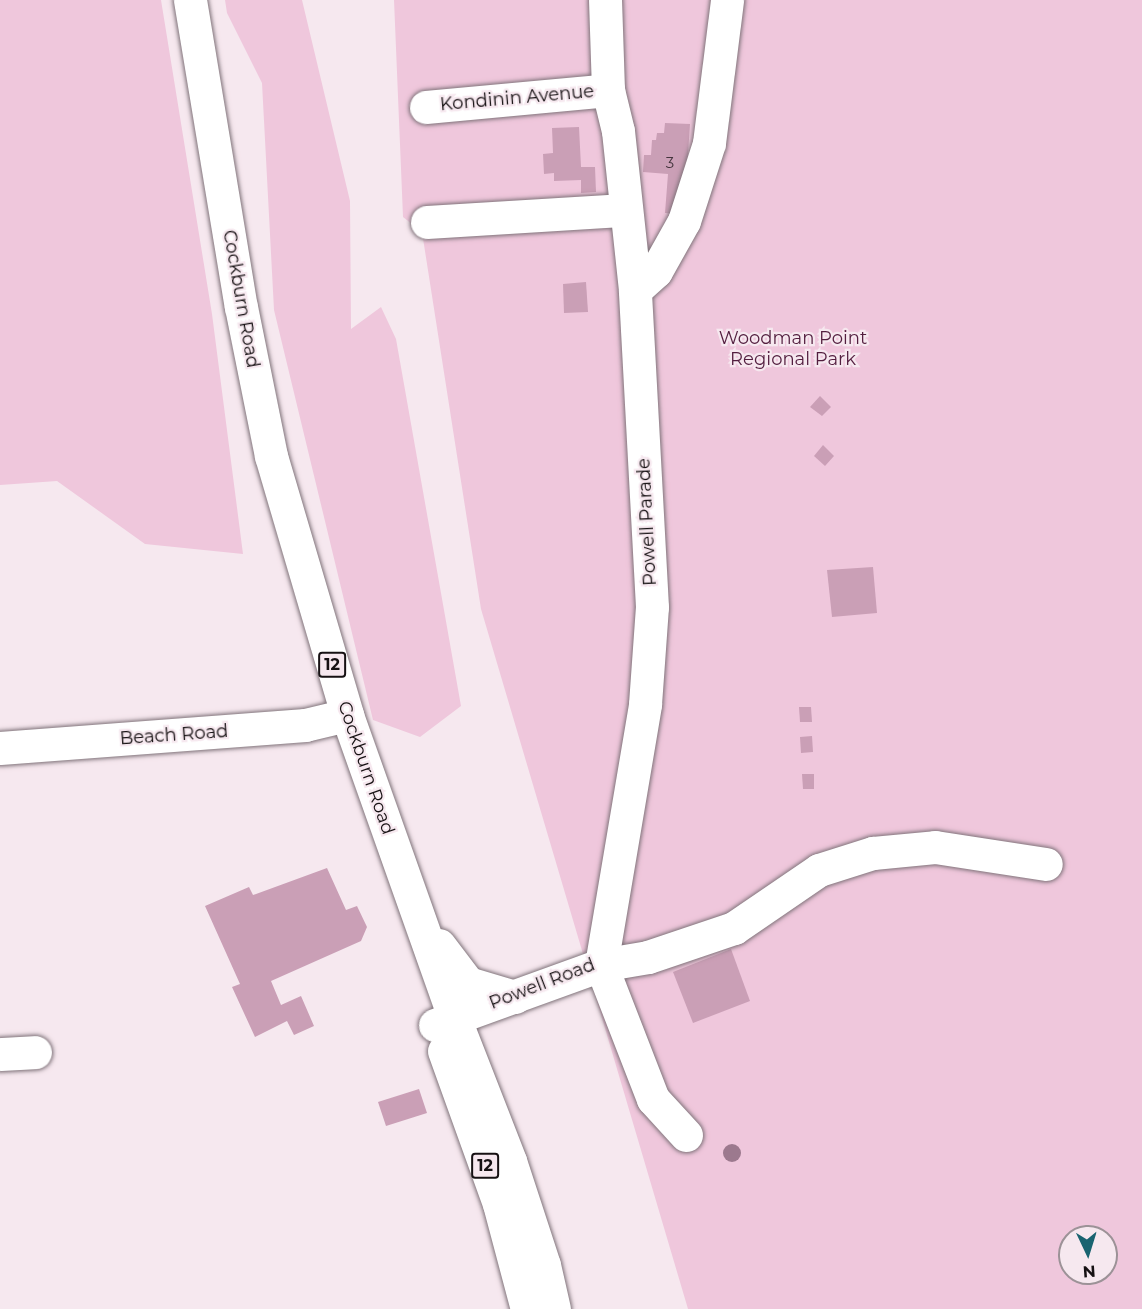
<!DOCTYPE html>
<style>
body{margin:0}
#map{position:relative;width:1142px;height:1309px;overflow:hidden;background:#f6e8ef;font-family:Montserrat,sans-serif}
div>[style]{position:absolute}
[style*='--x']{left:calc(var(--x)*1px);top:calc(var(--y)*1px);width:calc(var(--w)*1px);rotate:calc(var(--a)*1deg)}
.green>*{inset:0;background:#efc7dc}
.building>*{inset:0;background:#ca9fb6}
.roads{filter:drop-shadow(0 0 2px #81747b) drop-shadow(0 0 2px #81747b)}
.minor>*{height:33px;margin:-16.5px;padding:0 16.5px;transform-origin:16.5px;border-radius:16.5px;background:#fff}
.major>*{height:33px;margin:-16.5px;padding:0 16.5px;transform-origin:16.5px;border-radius:16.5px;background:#fff}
.trees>*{width:18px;height:18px;margin:-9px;border-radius:50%;background:#9c798e}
span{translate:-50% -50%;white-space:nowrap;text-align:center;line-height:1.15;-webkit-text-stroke:4.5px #f6e8ef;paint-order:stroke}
.number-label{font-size:15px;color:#43343c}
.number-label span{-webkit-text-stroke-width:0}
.shield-label span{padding:2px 4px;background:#f6e8ef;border:2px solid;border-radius:4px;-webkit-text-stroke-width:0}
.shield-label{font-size:16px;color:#161113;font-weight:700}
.street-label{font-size:18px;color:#161113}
.park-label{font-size:18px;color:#531e3f}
.north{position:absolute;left:1058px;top:1225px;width:60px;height:60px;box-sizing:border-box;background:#f6e8ef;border:2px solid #9c9297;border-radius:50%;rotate:176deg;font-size:16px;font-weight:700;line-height:24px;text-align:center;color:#161113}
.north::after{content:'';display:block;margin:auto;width:21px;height:27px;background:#196370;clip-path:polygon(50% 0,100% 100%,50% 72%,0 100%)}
</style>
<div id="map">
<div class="green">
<div style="clip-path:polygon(0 0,161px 0,212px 314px,243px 554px,145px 544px,57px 481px,0 485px)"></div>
<div style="clip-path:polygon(225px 0,302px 0,350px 201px,351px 329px,381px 307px,396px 339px,461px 706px,420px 737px,373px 720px,274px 310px,262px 83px,227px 13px)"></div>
<div style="clip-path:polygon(evenodd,394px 0,1142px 0,1142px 1309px,688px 1309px,481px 609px,422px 232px,403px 217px,394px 0,1070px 1237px,1106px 1237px,1106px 1273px,1070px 1273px,1070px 1237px)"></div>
</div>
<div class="building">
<div style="clip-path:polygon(665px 123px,690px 124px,684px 214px,665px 213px,668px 174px,643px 172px,644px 155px,651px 155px,652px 140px,656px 140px,657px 133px,664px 133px)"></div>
<div style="clip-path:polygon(579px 127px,581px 167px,595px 167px,596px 192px,581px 193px,581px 180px,554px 181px,554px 173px,544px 174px,543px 154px,553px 153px,552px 128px)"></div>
<div style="clip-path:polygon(586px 282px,588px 312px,564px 313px,563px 284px)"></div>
<div style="clip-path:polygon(820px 396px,831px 407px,822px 416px,810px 407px)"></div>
<div style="clip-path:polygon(823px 445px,834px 456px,825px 466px,814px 456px)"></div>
<div style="clip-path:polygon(873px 567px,877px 613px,832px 617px,827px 570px)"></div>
<div style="clip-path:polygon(799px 707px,811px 707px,812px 722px,800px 722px)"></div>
<div style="clip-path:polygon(812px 736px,813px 752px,801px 753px,800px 737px)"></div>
<div style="clip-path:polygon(802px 774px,814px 774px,814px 789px,803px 789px)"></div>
<div style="clip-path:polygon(327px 868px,346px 910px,357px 906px,367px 927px,361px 941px,271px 981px,281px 1005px,301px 996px,314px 1026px,294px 1035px,287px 1021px,255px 1037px,232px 987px,240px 984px,205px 906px,249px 887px,253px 895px)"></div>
<div style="clip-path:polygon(731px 949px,750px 1001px,693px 1023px,673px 972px)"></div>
<div style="clip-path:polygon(419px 1089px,427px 1113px,386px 1126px,378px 1102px)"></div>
</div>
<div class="roads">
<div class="minor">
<div style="--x:426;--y:107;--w:183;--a:-5.3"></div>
<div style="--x:427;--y:222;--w:198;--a:-3.5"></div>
<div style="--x:635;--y:290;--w:28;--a:-42"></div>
<div style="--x:656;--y:271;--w:57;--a:-60.8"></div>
<div style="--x:684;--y:221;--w:82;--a:-72.2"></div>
<div style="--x:709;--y:143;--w:144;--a:-82.8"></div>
<div style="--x:0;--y:748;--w:306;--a:-4.3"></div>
<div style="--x:305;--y:725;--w:43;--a:-13.4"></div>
<div style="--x:435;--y:1025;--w:177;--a:-19.9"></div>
<div style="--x:601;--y:965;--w:265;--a:-80.4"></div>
<div style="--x:645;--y:704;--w:97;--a:-85.9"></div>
<div style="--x:652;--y:607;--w:317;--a:-93.1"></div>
<div style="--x:635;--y:290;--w:160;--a:-96.1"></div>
<div style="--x:618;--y:131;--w:42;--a:-103.7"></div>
<div style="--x:608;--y:90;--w:90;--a:-91.9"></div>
<div style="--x:0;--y:1054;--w:35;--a:-3"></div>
<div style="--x:686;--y:1135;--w:49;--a:-132.5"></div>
<div style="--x:653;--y:1099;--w:144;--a:-111.2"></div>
<div style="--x:601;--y:965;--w:48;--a:-9.7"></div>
<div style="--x:648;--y:957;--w:91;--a:-18.6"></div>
<div style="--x:734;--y:928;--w:103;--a:-34.3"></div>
<div style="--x:819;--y:870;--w:57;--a:-17.5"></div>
<div style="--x:873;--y:853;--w:62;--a:-5.5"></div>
<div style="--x:935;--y:847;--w:112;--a:8.7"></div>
</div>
<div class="major">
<div style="--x:190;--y:0;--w:311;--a:80.6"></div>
<div style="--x:241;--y:307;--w:152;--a:78.6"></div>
<div style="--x:271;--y:456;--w:270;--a:73.6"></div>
<div style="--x:347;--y:715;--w:320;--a:70.5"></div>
<div style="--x:454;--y:1017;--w:155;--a:68.7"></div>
<div style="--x:510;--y:1161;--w:109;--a:71.9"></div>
<div style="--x:544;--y:1265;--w:45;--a:77.2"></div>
<div style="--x:439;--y:945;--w:48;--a:52.7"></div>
<div style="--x:468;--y:983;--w:49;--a:16.6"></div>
<div style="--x:444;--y:1051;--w:163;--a:70.2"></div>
<div style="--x:499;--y:1204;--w:109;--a:75.1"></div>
</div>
</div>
<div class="trees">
<div style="left:732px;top:1153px"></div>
</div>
<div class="number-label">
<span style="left:670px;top:163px">3</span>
</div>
<div class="shield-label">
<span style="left:332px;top:665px">12</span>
<span style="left:485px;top:1166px">12</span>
</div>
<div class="street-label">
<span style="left:517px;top:98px;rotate:-5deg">Kondinin Avenue</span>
<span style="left:241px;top:299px;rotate:80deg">Cockburn Road</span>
<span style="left:647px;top:522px;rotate:-93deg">Powell Parade</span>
<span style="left:174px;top:735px;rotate:-4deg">Beach Road</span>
<span style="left:366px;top:768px;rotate:71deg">Cockburn Road</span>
<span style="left:542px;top:984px;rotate:-21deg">Powell Road</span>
</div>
<div class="park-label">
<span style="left:793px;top:349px">Woodman Point<br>Regional Park</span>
</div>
<div class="north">N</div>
</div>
